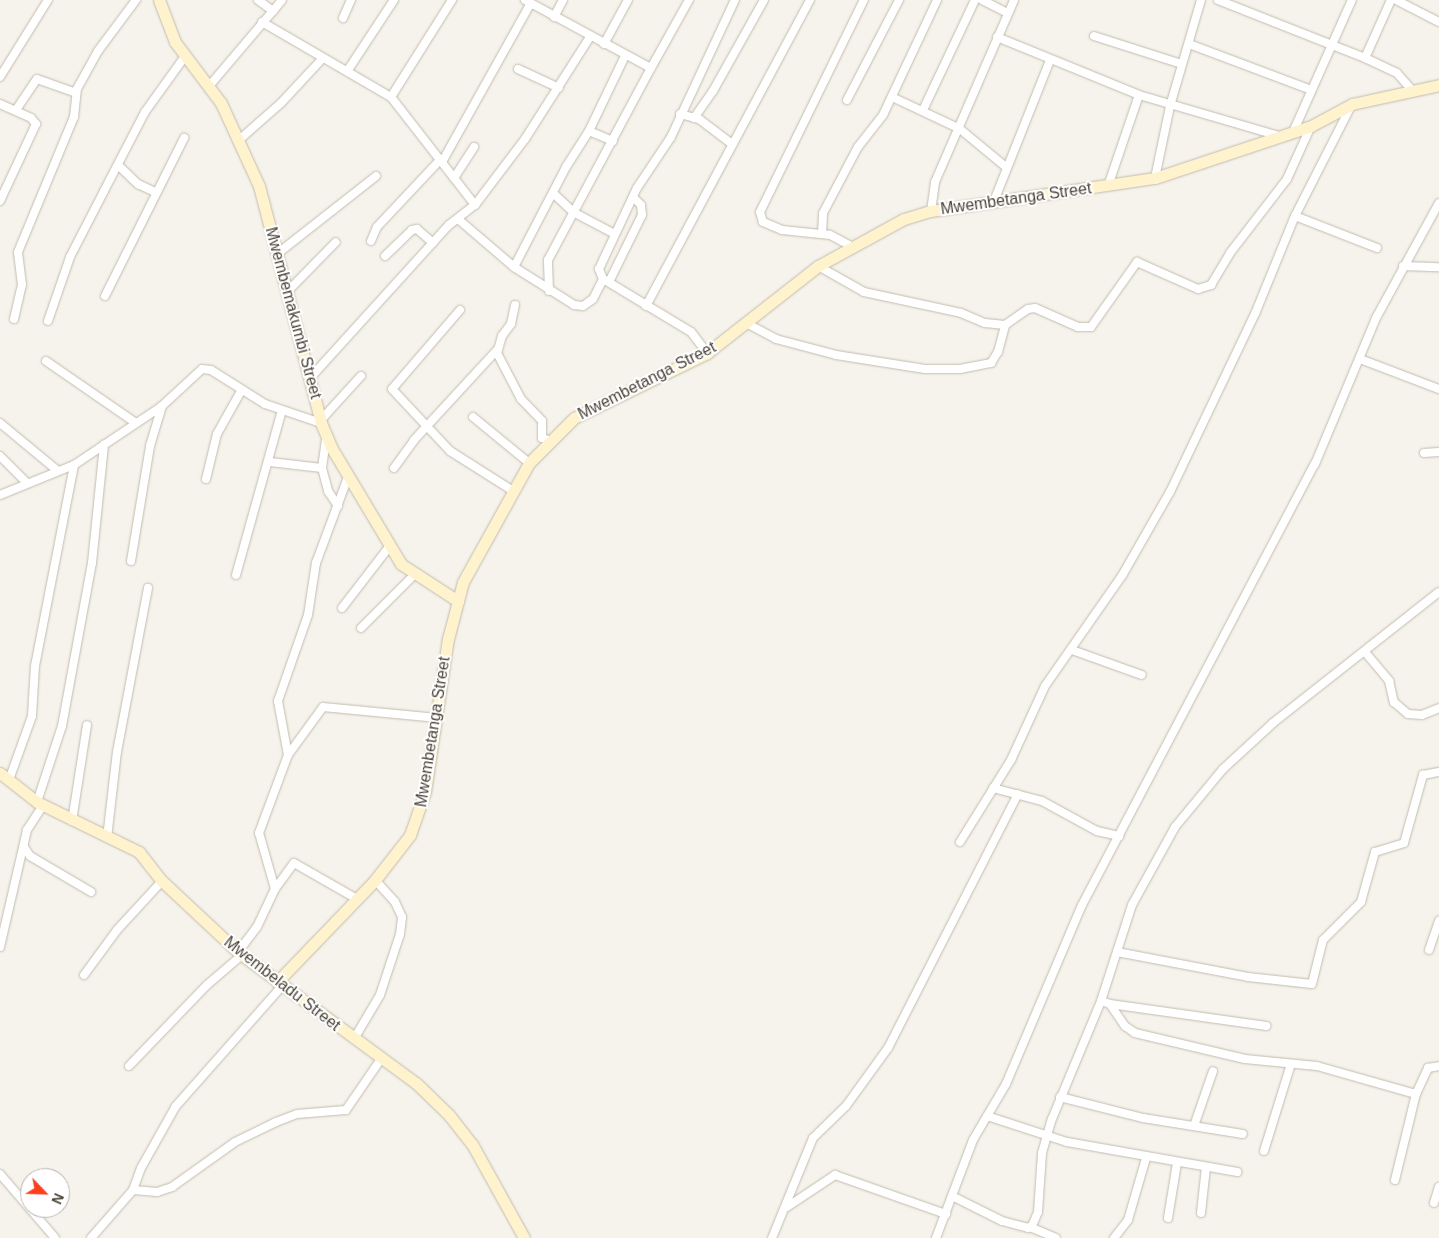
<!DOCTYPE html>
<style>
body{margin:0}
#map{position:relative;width:1439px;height:1238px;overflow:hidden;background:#f6f3ec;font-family:Helvetica,sans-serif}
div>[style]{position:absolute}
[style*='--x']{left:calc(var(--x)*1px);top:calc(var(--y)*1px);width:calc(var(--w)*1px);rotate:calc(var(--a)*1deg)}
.roads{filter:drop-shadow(0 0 1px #c2bbae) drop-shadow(0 0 1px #c2bbae)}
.street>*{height:8px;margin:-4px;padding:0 4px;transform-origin:4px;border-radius:4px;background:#fff}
.secondary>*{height:11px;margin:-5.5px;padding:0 5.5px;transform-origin:5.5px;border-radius:5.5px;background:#fff3cd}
span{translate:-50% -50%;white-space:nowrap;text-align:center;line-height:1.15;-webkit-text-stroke:4px #fff;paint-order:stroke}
.street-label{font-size:16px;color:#4b4439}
.north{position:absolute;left:20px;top:1168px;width:50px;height:50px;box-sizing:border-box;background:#fff;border:1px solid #b7b4b0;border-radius:50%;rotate:114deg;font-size:14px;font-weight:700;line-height:20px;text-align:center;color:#4b4439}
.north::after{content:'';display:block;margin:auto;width:18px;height:22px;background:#fc3f1d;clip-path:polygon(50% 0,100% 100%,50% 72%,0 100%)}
</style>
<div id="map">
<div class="roads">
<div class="street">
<div style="--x:258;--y:0;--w:19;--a:36"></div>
<div style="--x:525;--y:0;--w:143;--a:28.4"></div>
<div style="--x:651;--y:68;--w:78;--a:-60.8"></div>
<div style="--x:982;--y:0;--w:29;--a:27"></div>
<div style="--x:1218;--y:0;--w:158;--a:21.5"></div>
<div style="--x:1365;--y:58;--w:35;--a:25"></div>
<div style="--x:1397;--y:73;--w:23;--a:49"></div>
<div style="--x:1396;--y:0;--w:48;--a:27.1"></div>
<div style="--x:554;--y:17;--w:19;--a:-62"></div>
<div style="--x:343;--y:18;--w:20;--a:-66"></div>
<div style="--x:262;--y:22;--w:149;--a:30.2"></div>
<div style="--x:391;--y:97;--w:137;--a:52.1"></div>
<div style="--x:1094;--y:36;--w:92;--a:17.7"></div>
<div style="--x:997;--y:37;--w:153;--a:22.2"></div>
<div style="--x:1139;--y:95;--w:146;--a:16.3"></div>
<div style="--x:604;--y:44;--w:50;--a:-61.4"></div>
<div style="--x:1189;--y:44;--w:128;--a:20.6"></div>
<div style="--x:1365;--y:58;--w:64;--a:-65.9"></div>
<div style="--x:518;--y:69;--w:45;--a:24.9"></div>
<div style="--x:348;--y:70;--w:84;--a:-56.7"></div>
<div style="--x:0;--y:77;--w:91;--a:-58.1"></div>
<div style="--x:210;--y:85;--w:111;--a:-49.7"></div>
<div style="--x:391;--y:97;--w:115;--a:-57.8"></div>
<div style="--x:892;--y:97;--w:75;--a:25.2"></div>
<div style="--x:960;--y:129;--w:60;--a:39.6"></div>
<div style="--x:847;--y:100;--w:113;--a:-62.5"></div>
<div style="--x:0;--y:104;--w:34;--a:24"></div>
<div style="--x:31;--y:118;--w:8;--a:50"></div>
<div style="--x:36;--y:124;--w:85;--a:115.1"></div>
<div style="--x:16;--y:110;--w:37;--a:-56"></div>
<div style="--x:37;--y:79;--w:41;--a:19.7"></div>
<div style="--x:923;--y:110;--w:122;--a:-64.7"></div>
<div style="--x:680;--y:114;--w:20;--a:15"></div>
<div style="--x:699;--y:119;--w:41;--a:37.1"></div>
<div style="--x:694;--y:118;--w:33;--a:-55"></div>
<div style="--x:713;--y:91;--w:104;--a:-60.7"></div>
<div style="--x:1294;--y:130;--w:142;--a:-66"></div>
<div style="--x:589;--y:131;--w:26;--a:23"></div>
<div style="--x:239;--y:140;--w:56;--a:-41.4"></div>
<div style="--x:281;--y:103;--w:60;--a:-47"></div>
<div style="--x:442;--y:162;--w:182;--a:-60.8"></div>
<div style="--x:118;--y:165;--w:28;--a:44"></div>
<div style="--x:138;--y:184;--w:19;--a:25"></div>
<div style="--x:454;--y:178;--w:37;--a:-57"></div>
<div style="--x:1155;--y:178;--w:74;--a:-78.2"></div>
<div style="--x:1170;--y:106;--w:110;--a:-73.7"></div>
<div style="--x:1108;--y:186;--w:96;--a:-71.2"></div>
<div style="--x:554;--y:194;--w:26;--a:43"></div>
<div style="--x:573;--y:212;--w:45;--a:27.7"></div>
<div style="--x:994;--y:201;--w:152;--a:-68.3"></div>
<div style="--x:931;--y:211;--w:29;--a:-82"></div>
<div style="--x:935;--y:182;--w:198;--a:-66.5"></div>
<div style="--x:1295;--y:216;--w:88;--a:21.3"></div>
<div style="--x:458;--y:219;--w:74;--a:40.6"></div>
<div style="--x:514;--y:267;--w:71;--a:32.3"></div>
<div style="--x:574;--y:305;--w:9;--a:6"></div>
<div style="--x:583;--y:306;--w:12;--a:-35"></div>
<div style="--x:593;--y:299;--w:22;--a:-63"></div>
<div style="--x:822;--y:234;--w:21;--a:-87"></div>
<div style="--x:823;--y:213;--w:75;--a:-62.1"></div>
<div style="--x:858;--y:147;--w:41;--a:-52"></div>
<div style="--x:883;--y:115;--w:127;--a:-64.8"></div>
<div style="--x:371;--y:241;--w:15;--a:-67"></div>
<div style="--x:377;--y:227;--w:92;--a:-46.8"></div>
<div style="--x:851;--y:246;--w:24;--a:-152"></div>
<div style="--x:830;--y:235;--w:48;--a:-174.1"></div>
<div style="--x:782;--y:230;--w:21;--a:-157"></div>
<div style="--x:763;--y:222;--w:10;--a:-107"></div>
<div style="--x:760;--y:212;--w:236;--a:-63.9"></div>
<div style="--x:277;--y:254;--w:126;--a:-38.2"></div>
<div style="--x:385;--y:256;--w:37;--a:-44"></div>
<div style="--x:412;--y:230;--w:5;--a:-11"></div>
<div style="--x:417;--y:229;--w:21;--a:41"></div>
<div style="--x:818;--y:266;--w:53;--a:29.5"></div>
<div style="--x:864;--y:292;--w:99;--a:12.2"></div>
<div style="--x:961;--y:313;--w:26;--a:23"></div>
<div style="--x:985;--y:323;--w:20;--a:6"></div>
<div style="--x:1005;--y:325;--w:28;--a:-35"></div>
<div style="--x:1028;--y:309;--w:7;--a:-8"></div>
<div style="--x:1035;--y:308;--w:47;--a:23.8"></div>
<div style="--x:1078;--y:327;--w:13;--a:0"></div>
<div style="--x:1091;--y:327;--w:80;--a:-54.7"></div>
<div style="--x:1137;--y:262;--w:67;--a:23.9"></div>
<div style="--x:1198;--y:289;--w:14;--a:-17"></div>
<div style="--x:1211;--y:285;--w:37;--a:-59"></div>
<div style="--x:1230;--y:253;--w:93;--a:-52.4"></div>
<div style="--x:1287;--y:179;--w:58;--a:-65.6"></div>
<div style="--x:1403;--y:266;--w:36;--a:2"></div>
<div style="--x:514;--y:267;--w:113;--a:-62.5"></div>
<div style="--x:566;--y:167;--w:43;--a:-57.4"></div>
<div style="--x:589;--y:131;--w:83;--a:-64.4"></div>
<div style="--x:609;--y:282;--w:75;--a:-63.8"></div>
<div style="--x:642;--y:215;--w:10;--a:-96"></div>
<div style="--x:641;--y:205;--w:11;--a:-135"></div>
<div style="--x:549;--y:291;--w:31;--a:-92"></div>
<div style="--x:548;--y:260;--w:218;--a:-61.8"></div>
<div style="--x:286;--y:293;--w:71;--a:-45.6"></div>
<div style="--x:105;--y:296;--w:177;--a:-63.4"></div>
<div style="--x:515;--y:305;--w:19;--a:102"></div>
<div style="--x:511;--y:324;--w:15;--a:127"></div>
<div style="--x:502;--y:336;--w:18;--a:106"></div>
<div style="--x:497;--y:353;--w:52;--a:62.4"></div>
<div style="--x:521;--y:399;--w:30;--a:46"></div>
<div style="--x:542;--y:421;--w:17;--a:90"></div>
<div style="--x:542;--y:438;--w:6;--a:18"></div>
<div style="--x:646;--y:306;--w:347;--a:-61.8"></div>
<div style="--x:460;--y:310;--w:104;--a:130.7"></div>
<div style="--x:392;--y:389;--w:85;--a:46.9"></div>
<div style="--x:450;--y:451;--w:75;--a:32.4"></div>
<div style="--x:14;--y:319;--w:35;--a:-77"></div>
<div style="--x:22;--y:285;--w:33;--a:-97"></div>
<div style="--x:18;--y:252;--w:146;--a:-67.5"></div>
<div style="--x:74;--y:117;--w:28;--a:-84"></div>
<div style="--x:77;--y:89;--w:43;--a:-61.1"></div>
<div style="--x:98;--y:51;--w:64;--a:-53.3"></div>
<div style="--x:48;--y:321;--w:68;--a:-71"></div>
<div style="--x:70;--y:257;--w:74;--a:-62.7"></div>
<div style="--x:104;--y:191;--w:89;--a:-62.6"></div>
<div style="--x:145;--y:112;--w:70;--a:-54.3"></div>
<div style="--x:748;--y:324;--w:32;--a:28"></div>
<div style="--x:776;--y:339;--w:62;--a:14.9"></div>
<div style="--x:836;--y:355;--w:90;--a:8.9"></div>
<div style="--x:925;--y:369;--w:35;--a:0"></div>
<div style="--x:960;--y:369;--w:32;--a:-11"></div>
<div style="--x:991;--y:363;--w:13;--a:-58"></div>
<div style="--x:998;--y:352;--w:28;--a:-75"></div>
<div style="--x:707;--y:353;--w:26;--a:-127"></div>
<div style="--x:691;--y:332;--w:103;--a:-148.9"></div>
<div style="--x:603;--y:279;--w:11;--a:-112"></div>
<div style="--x:599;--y:269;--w:89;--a:-64.9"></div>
<div style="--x:637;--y:188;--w:61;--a:-56.3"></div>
<div style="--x:671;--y:137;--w:151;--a:-65"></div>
<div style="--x:1360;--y:359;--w:85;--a:20.8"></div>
<div style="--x:46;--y:361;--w:109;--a:34.6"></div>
<div style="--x:311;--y:377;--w:205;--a:-47.8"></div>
<div style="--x:449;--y:225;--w:33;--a:-38"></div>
<div style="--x:475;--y:205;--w:83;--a:-52.9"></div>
<div style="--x:525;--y:139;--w:121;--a:-57.5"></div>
<div style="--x:473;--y:417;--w:72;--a:39.4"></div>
<div style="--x:320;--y:421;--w:61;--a:-47.7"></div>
<div style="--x:0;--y:423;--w:75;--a:39.6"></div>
<div style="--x:1424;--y:453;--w:15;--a:-4"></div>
<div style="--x:0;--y:456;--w:37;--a:45"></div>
<div style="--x:270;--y:462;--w:52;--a:6.6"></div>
<div style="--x:322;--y:468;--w:24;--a:75"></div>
<div style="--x:328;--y:491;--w:18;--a:56"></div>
<div style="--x:322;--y:468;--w:30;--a:-82"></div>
<div style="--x:394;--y:468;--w:34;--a:-54"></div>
<div style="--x:414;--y:440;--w:122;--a:-47.3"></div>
<div style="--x:206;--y:479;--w:46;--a:-76.3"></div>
<div style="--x:217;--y:434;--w:49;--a:-60.8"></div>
<div style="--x:0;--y:495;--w:80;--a:-22.1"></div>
<div style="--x:74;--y:465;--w:106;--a:-33.8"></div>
<div style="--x:162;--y:406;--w:54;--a:-42.8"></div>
<div style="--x:202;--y:369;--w:9;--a:6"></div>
<div style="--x:211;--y:370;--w:64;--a:32.2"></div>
<div style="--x:265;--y:404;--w:59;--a:18.7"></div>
<div style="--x:131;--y:561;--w:117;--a:-80.6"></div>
<div style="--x:150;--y:446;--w:42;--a:-73.3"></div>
<div style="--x:236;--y:575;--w:171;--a:-74.4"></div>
<div style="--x:342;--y:608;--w:77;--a:-52.4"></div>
<div style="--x:361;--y:628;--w:75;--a:-45"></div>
<div style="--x:1072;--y:650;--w:74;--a:19.7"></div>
<div style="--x:1365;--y:652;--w:38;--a:50"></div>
<div style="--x:1389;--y:681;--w:22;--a:77"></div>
<div style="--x:1394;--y:702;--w:18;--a:41"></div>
<div style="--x:1408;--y:714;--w:14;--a:4"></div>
<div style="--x:1422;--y:715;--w:18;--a:-22"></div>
<div style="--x:288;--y:755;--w:59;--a:-53.9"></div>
<div style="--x:323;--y:707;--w:115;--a:5.5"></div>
<div style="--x:9;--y:780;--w:68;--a:-70.2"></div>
<div style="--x:32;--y:716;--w:50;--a:-86.6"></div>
<div style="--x:35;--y:666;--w:205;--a:-79"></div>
<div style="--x:993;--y:788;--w:51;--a:14.9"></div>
<div style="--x:1042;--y:801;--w:63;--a:28.6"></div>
<div style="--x:1097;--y:831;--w:23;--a:13"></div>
<div style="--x:37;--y:802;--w:80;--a:-71.8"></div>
<div style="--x:62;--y:726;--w:166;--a:-79.6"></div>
<div style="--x:92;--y:563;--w:119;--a:-84.2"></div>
<div style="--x:72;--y:821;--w:97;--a:-81.1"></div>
<div style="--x:107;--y:838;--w:87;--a:-83.4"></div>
<div style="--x:117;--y:752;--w:167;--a:-79.3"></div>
<div style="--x:960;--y:842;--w:97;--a:-58.1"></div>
<div style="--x:1011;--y:760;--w:81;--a:-65.3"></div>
<div style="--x:1045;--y:686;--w:136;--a:-55.1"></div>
<div style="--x:1123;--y:574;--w:95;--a:-60.2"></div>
<div style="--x:1170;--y:492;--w:197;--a:-64.5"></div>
<div style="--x:1255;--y:314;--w:106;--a:-67.8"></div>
<div style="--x:1295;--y:216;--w:126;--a:-63"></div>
<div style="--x:24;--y:847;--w:11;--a:56"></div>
<div style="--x:30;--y:856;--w:71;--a:30.5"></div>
<div style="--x:275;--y:889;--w:58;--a:-105.9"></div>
<div style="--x:259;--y:833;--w:83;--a:-69.6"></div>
<div style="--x:288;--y:755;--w:55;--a:-100.5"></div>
<div style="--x:278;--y:701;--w:91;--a:-70.8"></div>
<div style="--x:308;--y:615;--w:53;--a:-81.3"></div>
<div style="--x:316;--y:563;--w:92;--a:-69.6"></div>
<div style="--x:0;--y:947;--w:120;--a:-77"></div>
<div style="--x:27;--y:830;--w:30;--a:-57"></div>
<div style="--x:1429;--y:950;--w:31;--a:-71"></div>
<div style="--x:238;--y:952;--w:31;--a:-53"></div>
<div style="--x:257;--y:927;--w:42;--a:-64.7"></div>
<div style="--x:275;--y:889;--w:32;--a:-54"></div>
<div style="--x:294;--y:863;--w:73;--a:29.7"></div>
<div style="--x:1117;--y:952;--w:133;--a:10.8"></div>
<div style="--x:1248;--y:977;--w:64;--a:6.2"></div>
<div style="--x:1312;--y:984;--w:45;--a:-76"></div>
<div style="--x:1323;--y:940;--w:54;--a:-45"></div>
<div style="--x:1361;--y:902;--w:52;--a:-74.4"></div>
<div style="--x:1375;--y:852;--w:30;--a:-17"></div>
<div style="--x:1404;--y:843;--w:71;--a:-74.4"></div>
<div style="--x:1423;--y:775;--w:16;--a:-11"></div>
<div style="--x:84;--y:975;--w:56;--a:-53.7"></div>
<div style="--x:117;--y:930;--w:67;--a:-47.4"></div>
<div style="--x:1101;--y:1001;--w:9;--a:18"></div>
<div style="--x:1110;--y:1004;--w:27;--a:56"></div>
<div style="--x:1125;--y:1026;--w:12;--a:35"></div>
<div style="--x:1135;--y:1033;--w:113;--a:13.3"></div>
<div style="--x:1245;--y:1059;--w:72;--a:5.6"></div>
<div style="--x:1317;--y:1066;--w:103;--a:15.8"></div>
<div style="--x:1110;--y:1004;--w:158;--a:8"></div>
<div style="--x:354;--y:1039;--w:51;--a:-59.4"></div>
<div style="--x:380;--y:995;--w:64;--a:-71.8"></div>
<div style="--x:400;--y:934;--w:17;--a:-83"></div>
<div style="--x:402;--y:917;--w:17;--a:-115"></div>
<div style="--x:395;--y:902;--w:30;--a:-132"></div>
<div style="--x:129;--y:1066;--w:112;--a:-46.1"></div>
<div style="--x:207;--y:985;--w:46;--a:-40.6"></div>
<div style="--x:1060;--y:1097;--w:86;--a:14.2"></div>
<div style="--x:1143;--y:1118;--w:101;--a:9.1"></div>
<div style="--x:987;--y:1116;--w:84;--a:18"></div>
<div style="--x:1067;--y:1142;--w:173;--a:10"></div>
<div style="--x:1194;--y:1126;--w:58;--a:-70.9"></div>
<div style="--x:1264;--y:1151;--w:91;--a:-72.8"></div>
<div style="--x:0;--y:1174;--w:84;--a:49.3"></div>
<div style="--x:1395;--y:1180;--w:89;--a:-76.3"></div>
<div style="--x:1416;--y:1094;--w:29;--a:-65"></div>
<div style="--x:1428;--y:1068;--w:11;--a:-10"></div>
<div style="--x:133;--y:1190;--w:24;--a:5"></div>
<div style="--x:157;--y:1192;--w:16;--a:-18"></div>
<div style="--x:172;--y:1187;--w:77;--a:-35.5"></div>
<div style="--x:235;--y:1142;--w:46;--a:-26"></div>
<div style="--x:276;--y:1122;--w:22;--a:-21"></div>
<div style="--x:297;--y:1114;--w:49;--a:-4.7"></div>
<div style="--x:346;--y:1110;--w:62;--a:-55.5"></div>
<div style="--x:954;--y:1197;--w:54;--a:26.6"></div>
<div style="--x:1002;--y:1221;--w:27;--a:15"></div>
<div style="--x:1028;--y:1228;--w:4;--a:-27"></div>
<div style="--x:1032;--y:1226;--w:15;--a:-67"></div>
<div style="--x:1038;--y:1212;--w:59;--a:-86.1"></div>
<div style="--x:1042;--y:1153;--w:35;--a:-74"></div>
<div style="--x:1052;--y:1119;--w:128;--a:-67.4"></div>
<div style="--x:1101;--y:1001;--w:101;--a:-72.1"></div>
<div style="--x:1132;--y:905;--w:89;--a:-61.1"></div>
<div style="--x:1175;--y:827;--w:75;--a:-50.4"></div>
<div style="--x:1223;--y:769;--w:68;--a:-42.6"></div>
<div style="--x:1273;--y:723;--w:211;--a:-38.3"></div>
<div style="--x:1434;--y:1203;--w:17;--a:-73"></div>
<div style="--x:787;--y:1207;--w:58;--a:-33.7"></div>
<div style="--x:835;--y:1175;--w:118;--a:19.4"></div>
<div style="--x:1201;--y:1213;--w:46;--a:-83.8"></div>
<div style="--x:1168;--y:1218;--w:56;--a:-80.7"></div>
<div style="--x:1030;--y:1227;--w:28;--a:23"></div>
<div style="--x:91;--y:1238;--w:64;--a:-48.8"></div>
<div style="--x:133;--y:1190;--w:23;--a:-70"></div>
<div style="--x:141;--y:1168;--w:71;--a:-60.6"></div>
<div style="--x:176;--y:1106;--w:160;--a:-48.5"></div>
<div style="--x:772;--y:1238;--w:108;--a:-67.7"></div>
<div style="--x:813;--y:1138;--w:46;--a:-44.1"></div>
<div style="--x:846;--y:1106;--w:72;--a:-54.1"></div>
<div style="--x:888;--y:1048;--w:285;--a:-62.9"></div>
<div style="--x:936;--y:1238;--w:105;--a:-69.3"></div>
<div style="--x:973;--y:1140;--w:65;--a:-59.5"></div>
<div style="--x:1006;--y:1084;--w:194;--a:-67"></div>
<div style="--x:1082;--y:905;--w:499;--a:-62.2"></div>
<div style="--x:1315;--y:464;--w:158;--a:-67.3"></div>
<div style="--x:1376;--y:318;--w:131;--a:-61.3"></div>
<div style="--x:1114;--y:1238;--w:23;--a:-52"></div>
<div style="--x:1128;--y:1220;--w:65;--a:-73.8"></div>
</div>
<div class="secondary">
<div style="--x:159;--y:0;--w:45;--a:69.1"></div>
<div style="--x:175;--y:42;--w:76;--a:53"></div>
<div style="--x:221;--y:103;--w:91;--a:65.4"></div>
<div style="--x:259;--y:186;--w:245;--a:75.3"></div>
<div style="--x:321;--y:423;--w:26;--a:67"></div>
<div style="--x:331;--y:447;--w:136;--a:59.1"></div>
<div style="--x:401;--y:564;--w:68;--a:33"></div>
<div style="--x:0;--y:773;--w:47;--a:38.1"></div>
<div style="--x:37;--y:802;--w:114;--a:26.1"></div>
<div style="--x:139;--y:852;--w:37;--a:52"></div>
<div style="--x:162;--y:881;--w:104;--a:43.1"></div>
<div style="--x:238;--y:952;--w:221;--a:36.4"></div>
<div style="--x:416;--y:1083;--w:46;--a:44.1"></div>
<div style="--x:449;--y:1115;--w:37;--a:52"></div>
<div style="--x:472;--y:1144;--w:107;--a:61"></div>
<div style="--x:277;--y:982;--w:141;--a:-46.1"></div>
<div style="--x:375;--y:880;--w:57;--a:-52.1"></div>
<div style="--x:410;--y:835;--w:46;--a:-70.8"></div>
<div style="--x:425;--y:792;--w:155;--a:-81.5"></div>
<div style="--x:448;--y:639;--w:59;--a:-75.3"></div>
<div style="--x:463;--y:582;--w:136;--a:-61"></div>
<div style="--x:529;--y:463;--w:64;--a:-45"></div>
<div style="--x:574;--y:418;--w:148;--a:-26"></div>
<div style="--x:707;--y:353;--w:141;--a:-38.1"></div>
<div style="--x:818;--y:266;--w:98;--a:-28.7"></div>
<div style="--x:904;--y:219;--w:28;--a:-17"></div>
<div style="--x:931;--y:211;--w:226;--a:-8.4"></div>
<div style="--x:1155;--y:178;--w:164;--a:-18.4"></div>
<div style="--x:1311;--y:126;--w:47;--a:-28.2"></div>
<div style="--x:1352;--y:104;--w:89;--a:-12.3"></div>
</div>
</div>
<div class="street-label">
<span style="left:1016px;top:199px;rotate:-8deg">Mwembetanga Street</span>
<span style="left:293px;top:313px;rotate:75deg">Mwembemakumbi Street</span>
<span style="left:647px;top:381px;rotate:-27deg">Mwembetanga Street</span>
<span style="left:433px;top:732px;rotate:-81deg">Mwembetanga Street</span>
<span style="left:282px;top:984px;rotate:38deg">Mwembeladu Street</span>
</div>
<div class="north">N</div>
</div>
